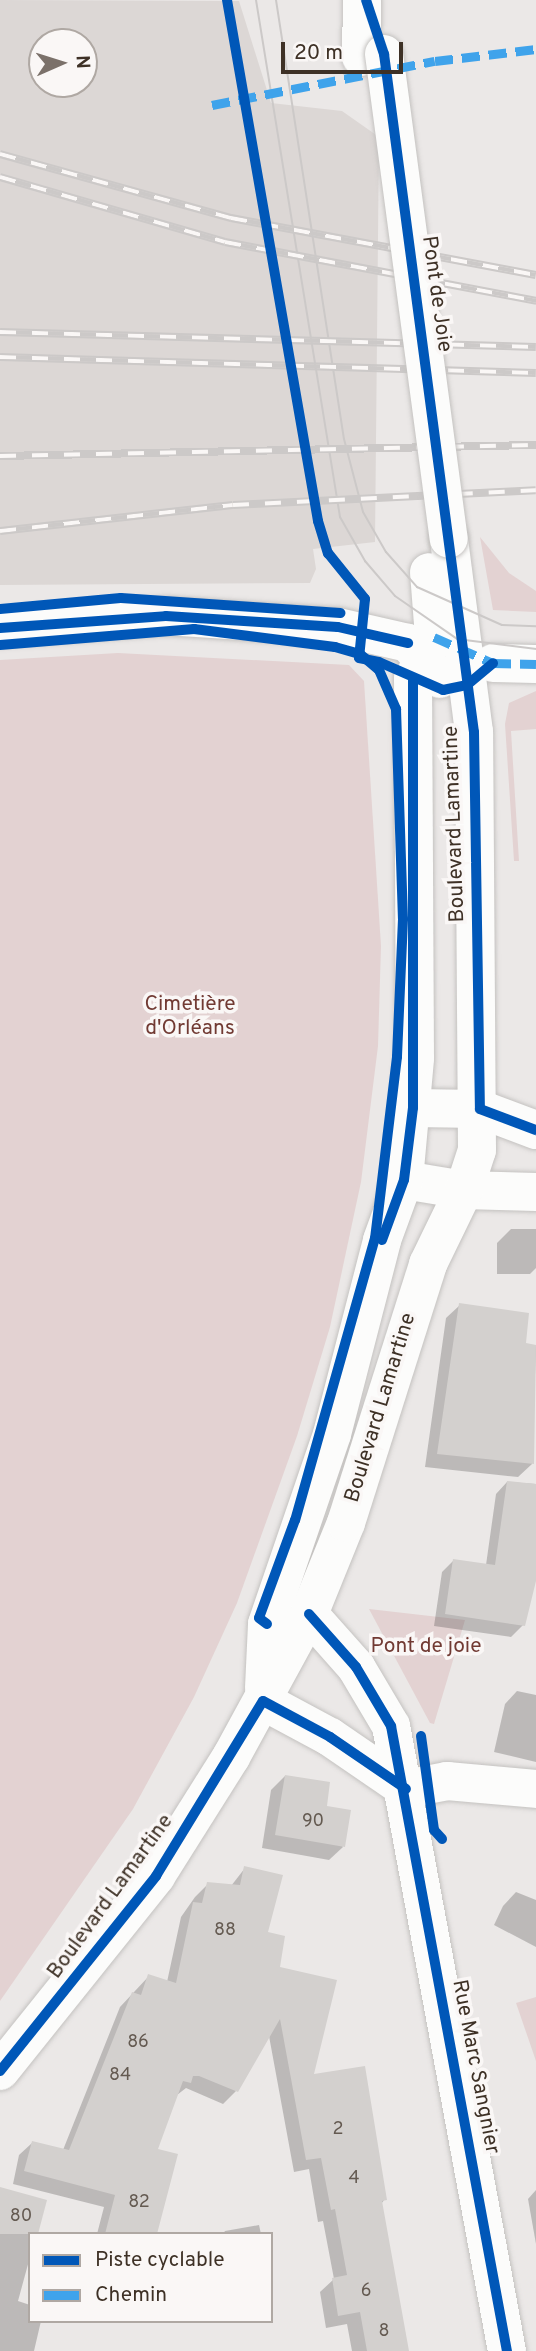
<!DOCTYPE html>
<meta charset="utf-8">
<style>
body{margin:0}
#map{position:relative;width:536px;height:2351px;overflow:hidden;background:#ebe8e7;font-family:Overpass,sans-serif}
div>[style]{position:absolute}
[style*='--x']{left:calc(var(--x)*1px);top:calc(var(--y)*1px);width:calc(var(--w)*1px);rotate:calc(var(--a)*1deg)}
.built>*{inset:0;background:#dcd7d5}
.green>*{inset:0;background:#e3d2d2}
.shadow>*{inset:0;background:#0003}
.building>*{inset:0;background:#d3d0ce}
.roads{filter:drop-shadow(0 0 2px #c4c2c0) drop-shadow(0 0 2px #c4c2c0)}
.minor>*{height:38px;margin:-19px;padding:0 19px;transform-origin:19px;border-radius:19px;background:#fcfcfb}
.tertiary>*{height:38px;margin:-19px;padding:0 19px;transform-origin:19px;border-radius:19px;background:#fcfcfb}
.tram>*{height:2px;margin:-1px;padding:0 1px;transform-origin:1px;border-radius:1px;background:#ccc9c8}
.rail>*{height:8px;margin-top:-4px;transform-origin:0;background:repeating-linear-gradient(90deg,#faf7f6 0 16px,#ccc9c8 0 32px);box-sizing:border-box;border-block:2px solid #ccc9c8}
.bridges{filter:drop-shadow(0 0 2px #c4c2c0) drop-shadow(0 0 2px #c4c2c0)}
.tertiary-bridge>*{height:38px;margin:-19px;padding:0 19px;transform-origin:19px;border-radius:19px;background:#fcfcfb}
.quiet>*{height:9px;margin-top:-4.5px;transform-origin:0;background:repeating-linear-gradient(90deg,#3fa3eb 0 18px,transparent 0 27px)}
.cycleway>*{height:10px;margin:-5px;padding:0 5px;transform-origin:5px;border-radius:5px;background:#0057b8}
span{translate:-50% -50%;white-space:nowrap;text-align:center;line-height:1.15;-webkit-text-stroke:7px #faf7f6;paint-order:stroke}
.number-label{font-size:18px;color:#645a51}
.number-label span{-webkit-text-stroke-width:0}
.street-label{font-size:21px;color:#3e3126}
.park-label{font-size:21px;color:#713a33}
.legend{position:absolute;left:28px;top:2232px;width:245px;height:91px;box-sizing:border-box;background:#faf7f6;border:2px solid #afa8a3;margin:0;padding:9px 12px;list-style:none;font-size:21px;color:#3e3126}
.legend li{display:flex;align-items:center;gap:14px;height:35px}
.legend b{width:35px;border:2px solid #afa8a3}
.north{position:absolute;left:28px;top:28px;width:70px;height:70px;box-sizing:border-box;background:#faf7f6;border:2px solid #afa8a3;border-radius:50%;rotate:87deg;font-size:19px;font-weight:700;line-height:28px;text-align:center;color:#3e3126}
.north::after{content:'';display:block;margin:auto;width:24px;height:32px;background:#7b716a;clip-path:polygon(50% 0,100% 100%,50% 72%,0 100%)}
.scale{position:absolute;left:281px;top:42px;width:122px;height:32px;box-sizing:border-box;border:4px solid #3e3126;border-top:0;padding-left:9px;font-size:21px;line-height:24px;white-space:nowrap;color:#3e3126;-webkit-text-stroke:5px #faf7f6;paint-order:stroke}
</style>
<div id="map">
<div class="built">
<div style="clip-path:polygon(evenodd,0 0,239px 1px,271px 103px,342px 111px,379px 137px,375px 542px,313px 549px,316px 569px,310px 583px,0 585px,0 0,42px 42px,84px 42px,84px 84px,42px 84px,42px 42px)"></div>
</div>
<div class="green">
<div style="clip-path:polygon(480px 537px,509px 573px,536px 591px,536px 612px,493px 610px)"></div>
<div style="clip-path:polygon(118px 653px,349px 665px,364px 681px,381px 946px,378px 1046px,361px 1182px,330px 1327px,297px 1436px,237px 1603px,194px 1697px,133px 1809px,0 2001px,0 660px)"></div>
<div style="clip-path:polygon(536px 691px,536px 729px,511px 731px,519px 861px,514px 861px,505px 724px,509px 703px)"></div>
<div style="clip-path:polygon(369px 1609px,465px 1620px,434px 1724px,430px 1723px)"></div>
<div style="clip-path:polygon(536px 1997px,536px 2061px,516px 2003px)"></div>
</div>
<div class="shadow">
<div style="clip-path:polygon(511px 1229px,536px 1229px,536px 1268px,530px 1274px,497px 1274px,497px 1243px)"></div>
<div style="clip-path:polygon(460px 1305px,524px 1344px,536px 1346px,532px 1464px,518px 1477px,425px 1467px,446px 1318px)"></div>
<div style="clip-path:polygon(507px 1482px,536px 1484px,536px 1574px,523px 1625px,511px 1637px,434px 1626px,442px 1572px,454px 1560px,486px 1565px,496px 1494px)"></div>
<div style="clip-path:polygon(517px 1691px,536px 1695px,536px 1762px,494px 1752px,505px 1704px)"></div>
<div style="clip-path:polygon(285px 1776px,343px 1847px,329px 1860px,262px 1848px,271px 1790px)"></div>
<div style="clip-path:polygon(245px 1868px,312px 2077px,385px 2199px,381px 2204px,407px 2351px,352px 2351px,347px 2324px,326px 2328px,320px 2292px,334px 2279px,323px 2221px,318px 2222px,309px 2169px,294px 2172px,269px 2036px,236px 2091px,223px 2104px,186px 2088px,177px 2095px,156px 2150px,155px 2234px,97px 2234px,104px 2207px,13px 2184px,19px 2155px,32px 2143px,63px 2150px,120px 2007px,149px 1976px,167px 1982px,181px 1917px,195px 1897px,208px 1884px,231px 1886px)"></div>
<div style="clip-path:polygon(516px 1892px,536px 1900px,536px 1947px,494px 1925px,503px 1906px)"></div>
<div style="clip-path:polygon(536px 2190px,536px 2244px,528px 2199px)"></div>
<div style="clip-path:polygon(0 2192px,30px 2234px,30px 2257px,18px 2301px,30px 2305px,30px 2321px,41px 2321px,34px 2351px,0 2351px)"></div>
<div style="clip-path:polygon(259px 2225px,261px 2234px,223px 2234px,225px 2231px)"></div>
</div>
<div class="building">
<div style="clip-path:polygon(459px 1303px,529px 1313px,526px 1343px,536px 1345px,534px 1464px,437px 1454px)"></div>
<div style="clip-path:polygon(507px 1481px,536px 1484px,536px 1581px,525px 1626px,445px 1614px,453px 1559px,495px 1565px)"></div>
<div style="clip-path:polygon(285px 1775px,330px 1782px,327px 1806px,351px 1810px,345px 1847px,275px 1835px)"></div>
<div style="clip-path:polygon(244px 1866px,283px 1875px,268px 1932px,285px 1936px,280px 1967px,337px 1980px,314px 2074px,365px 2066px,387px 2200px,382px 2201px,409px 2351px,367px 2351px,360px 2312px,338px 2316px,332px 2278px,347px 2275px,335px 2209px,331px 2210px,321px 2158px,306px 2160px,280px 2019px,238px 2092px,199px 2076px,193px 2076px,191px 2083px,183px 2081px,158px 2149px,178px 2154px,157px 2234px,105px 2234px,115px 2195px,24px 2171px,32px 2141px,69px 2150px,132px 1992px,141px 1995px,148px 1974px,176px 1983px,193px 1902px,202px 1903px,207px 1882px,240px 1885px)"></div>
<div style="clip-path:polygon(0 2187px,47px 2200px,38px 2234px,0 2234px)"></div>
</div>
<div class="roads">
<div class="minor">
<div style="--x:493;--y:663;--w:43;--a:1.3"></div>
<div style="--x:413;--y:1108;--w:67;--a:0.9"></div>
<div style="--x:480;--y:1109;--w:60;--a:20.6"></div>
<div style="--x:404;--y:1180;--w:61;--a:9.5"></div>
<div style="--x:464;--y:1190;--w:72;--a:1.6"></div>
<div style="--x:406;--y:1789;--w:42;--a:-11"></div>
<div style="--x:447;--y:1781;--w:89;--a:5.1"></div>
</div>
<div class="tertiary">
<div style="--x:361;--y:57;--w:57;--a:-89"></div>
<div style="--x:0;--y:628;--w:166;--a:-4.1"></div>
<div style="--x:166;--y:616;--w:172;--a:3.7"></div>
<div style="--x:338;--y:627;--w:72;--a:12.9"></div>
<div style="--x:408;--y:643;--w:48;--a:48.4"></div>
<div style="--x:309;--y:1614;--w:71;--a:48.4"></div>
<div style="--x:356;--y:1667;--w:69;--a:59.3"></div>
<div style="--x:391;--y:1726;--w:636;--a:79.49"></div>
<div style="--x:264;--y:1688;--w:64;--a:-87.3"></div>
<div style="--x:267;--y:1624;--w:201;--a:-71.1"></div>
<div style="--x:332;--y:1434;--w:200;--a:-75.5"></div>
<div style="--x:382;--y:1240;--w:64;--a:-69.9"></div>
<div style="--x:404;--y:1180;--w:122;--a:-84.8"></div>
<div style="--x:415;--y:1058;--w:379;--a:-90.3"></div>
<div style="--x:413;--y:679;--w:47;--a:-63.4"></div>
<div style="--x:434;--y:637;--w:65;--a:-94.4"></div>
<div style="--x:263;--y:1701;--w:76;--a:28.2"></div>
<div style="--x:330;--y:1737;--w:92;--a:34.4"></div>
<div style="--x:0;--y:2071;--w:250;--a:-51.3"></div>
<div style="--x:156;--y:1876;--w:141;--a:-57.8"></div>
<div style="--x:231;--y:1757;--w:163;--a:-61.4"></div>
<div style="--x:309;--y:1614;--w:98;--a:-67.9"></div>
<div style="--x:346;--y:1523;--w:272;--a:-72.4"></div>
<div style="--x:428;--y:1264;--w:82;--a:-64.1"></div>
<div style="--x:464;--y:1190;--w:42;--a:-72"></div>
<div style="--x:477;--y:1150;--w:418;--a:-90.4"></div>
<div style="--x:474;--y:732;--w:195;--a:-97.4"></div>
</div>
</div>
<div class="tram">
<div style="--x:256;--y:0;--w:524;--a:80.77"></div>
<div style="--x:340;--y:517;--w:51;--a:60.4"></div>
<div style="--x:365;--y:561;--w:46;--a:49.4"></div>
<div style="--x:395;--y:596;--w:75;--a:34.7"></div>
<div style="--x:457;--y:639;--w:80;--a:7.2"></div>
<div style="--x:276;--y:0;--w:444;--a:81.2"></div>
<div style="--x:344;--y:439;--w:75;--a:75.4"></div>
<div style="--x:363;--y:512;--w:46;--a:60.1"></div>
<div style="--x:386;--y:552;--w:47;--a:48.5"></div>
<div style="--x:417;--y:587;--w:93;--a:24.1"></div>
<div style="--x:502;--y:625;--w:34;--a:2"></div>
</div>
<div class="rail">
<div style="--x:0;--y:154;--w:240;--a:15.5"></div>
<div style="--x:231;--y:218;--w:310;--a:10.6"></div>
<div style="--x:0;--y:177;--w:234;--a:16.1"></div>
<div style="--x:225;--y:242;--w:317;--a:10.7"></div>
<div style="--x:0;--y:332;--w:536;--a:1.6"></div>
<div style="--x:0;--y:357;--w:536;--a:1.71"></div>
<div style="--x:0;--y:456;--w:536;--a:-1.18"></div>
<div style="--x:0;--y:531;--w:234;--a:-6.4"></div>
<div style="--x:233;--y:505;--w:303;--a:-2.8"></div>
</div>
<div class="bridges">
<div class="tertiary-bridge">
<div style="--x:384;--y:54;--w:489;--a:82.4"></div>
</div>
</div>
<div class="quiet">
<div style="--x:212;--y:105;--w:227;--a:-11.2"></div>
<div style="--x:435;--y:61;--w:102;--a:-6.8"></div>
<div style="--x:434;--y:637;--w:64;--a:23.8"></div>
<div style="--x:493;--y:663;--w:43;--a:1.3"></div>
</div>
<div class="cycleway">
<div style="--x:227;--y:0;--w:529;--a:80.09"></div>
<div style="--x:318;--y:521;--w:34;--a:73"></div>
<div style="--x:328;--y:553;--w:59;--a:51.2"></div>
<div style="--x:365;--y:599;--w:59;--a:95.8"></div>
<div style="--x:359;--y:658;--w:20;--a:11"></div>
<div style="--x:379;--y:662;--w:70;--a:23.6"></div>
<div style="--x:443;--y:690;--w:25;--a:-12"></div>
<div style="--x:467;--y:685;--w:34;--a:-40"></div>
<div style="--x:366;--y:0;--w:57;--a:71.6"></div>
<div style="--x:384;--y:54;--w:684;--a:82.44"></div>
<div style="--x:474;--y:732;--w:377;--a:89.1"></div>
<div style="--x:480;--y:1109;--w:60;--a:20.6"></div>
<div style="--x:0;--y:609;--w:121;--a:-5.2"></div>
<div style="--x:121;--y:598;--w:220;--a:3.9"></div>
<div style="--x:0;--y:628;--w:166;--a:-4.1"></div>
<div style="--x:166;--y:616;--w:172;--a:3.7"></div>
<div style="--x:338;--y:627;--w:72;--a:12.9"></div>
<div style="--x:0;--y:645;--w:195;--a:-4.7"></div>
<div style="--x:194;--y:629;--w:142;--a:7.3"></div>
<div style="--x:335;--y:647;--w:26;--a:16"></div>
<div style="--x:360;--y:654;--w:25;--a:40"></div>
<div style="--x:379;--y:670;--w:43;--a:66.4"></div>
<div style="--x:396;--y:709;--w:210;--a:88.1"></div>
<div style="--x:403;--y:919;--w:138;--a:92.5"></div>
<div style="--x:397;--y:1057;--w:182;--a:96.9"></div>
<div style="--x:375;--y:1238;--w:293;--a:105.8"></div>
<div style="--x:295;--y:1520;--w:104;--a:110.2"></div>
<div style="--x:259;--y:1618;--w:10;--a:37"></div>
<div style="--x:382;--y:1240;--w:64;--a:-69.9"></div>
<div style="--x:404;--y:1180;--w:73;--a:-82.9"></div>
<div style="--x:413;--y:1108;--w:429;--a:-90"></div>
<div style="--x:309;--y:1614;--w:71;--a:48.4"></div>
<div style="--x:356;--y:1667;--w:69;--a:59.3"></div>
<div style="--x:391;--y:1726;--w:636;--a:79.49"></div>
<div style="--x:421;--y:1736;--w:95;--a:82.1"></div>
<div style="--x:434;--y:1830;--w:12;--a:48"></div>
<div style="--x:0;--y:2071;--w:250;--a:-51.3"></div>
<div style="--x:156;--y:1876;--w:205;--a:-58.6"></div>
<div style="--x:263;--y:1701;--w:76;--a:28.2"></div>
<div style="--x:330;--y:1737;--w:92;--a:34.4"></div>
</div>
<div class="number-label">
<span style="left:313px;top:1822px">90</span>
<span style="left:225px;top:1931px">88</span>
<span style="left:138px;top:2043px">86</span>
<span style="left:120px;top:2076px">84</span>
<span style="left:338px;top:2130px">2</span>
<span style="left:354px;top:2179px">4</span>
<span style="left:139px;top:2203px">82</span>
<span style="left:21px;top:2217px">80</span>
<span style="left:366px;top:2292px">6</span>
<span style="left:384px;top:2332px">8</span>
</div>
<div class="street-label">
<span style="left:436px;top:294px;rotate:82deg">Pont de Joie</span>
<span style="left:455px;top:824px;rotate:-92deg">Boulevard Lamartine</span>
<span style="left:381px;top:1408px;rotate:-73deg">Boulevard Lamartine</span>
<span style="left:111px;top:1897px;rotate:-54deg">Boulevard Lamartine</span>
<span style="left:475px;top:2067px;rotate:79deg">Rue Marc Sangnier</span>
</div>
<div class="park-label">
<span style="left:190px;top:1017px">Cimetière<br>d'Orléans</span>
<span style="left:426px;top:1647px">Pont de joie</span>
</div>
<ul class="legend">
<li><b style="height:9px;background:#0057b8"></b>Piste cyclable</li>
<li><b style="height:9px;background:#3fa3eb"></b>Chemin</li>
</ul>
<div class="north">N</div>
<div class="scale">20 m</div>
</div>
